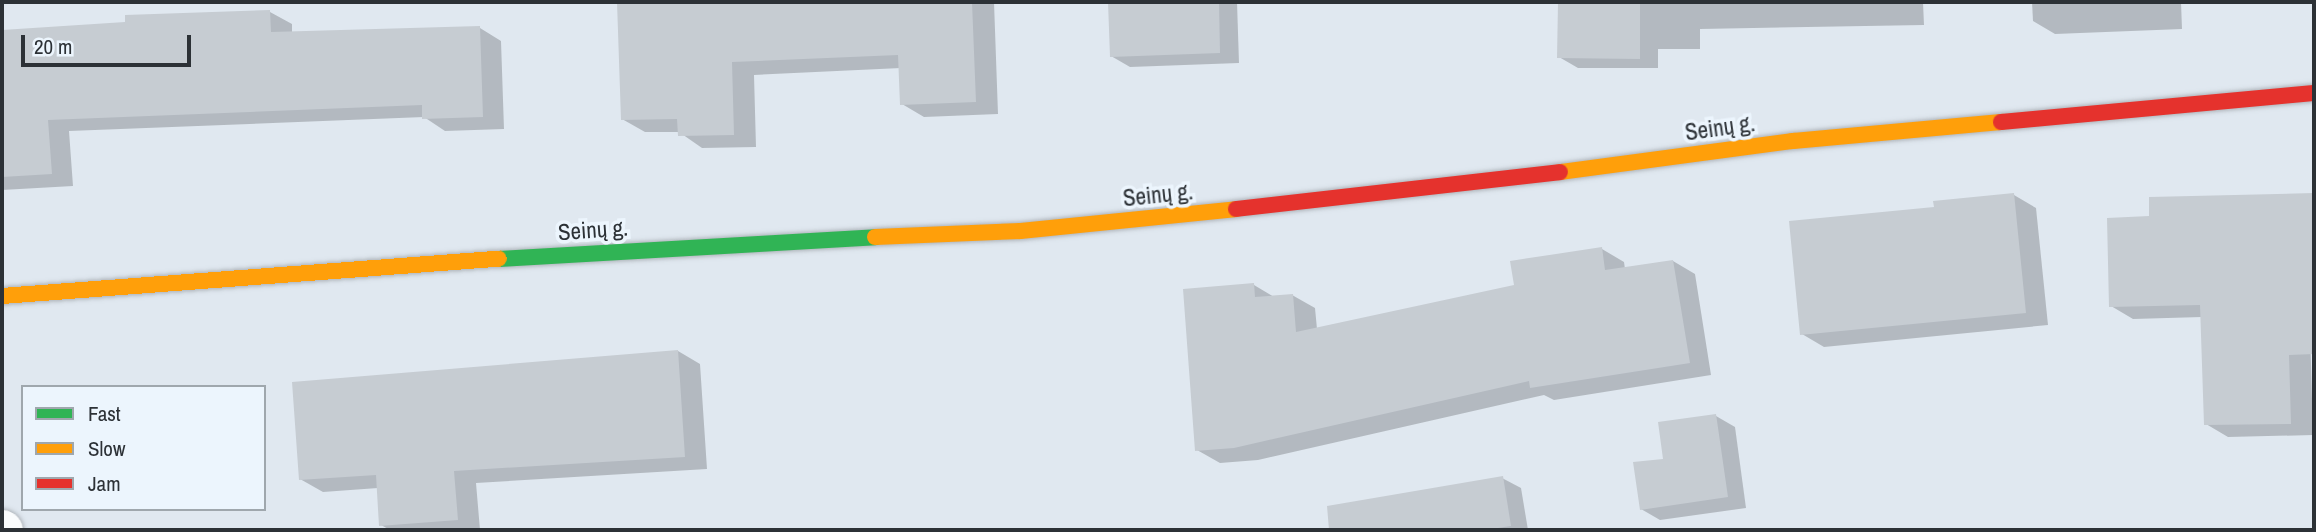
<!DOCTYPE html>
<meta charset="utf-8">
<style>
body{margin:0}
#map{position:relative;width:2316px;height:532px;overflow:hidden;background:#e0e8f0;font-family:"Archivo Narrow",sans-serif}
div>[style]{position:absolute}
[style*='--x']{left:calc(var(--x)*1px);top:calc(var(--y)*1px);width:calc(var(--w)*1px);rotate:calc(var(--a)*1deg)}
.shadow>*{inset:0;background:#0003}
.building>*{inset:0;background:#c6ccd2}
.roads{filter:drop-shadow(0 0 2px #afb5bb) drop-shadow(0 0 2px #afb5bb)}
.street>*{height:38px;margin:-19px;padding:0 19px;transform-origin:19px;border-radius:19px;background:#fafcfd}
.fast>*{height:16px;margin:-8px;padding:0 8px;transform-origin:8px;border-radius:8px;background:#30b455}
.slow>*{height:16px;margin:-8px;padding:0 8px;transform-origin:8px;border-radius:8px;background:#ff9f0a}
.jam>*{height:16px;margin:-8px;padding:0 8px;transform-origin:8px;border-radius:8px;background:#e5322d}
span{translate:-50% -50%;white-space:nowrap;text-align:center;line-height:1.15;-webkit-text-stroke:7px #ecf5fd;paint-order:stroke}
.street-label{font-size:23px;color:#2c3136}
.frame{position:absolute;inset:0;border:4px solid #2c3136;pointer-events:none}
.legend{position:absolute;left:21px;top:385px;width:245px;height:126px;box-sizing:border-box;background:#ecf5fd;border:2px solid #9fa7ad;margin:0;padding:9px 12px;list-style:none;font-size:21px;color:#2c3136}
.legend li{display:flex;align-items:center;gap:14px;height:35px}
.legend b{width:35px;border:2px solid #9fa7ad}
.scale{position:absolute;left:21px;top:35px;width:170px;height:32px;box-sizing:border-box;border:4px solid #2c3136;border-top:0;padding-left:9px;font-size:21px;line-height:24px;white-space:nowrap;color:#2c3136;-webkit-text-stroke:5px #ecf5fd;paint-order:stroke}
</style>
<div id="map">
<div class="shadow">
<div style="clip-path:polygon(619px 2px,994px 2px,998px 114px,924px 117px,902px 104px,901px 68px,754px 75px,756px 147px,702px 148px,679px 132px,645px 132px,622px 119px)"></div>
<div style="clip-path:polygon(1110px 2px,1237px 2px,1239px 63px,1130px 67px,1111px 56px)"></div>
<div style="clip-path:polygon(1559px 2px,1923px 2px,1924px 25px,1700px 29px,1700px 49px,1658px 49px,1658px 68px,1578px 68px,1559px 57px)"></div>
<div style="clip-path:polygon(2032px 2px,2181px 2px,2182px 29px,2055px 34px,2033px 21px)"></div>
<div style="clip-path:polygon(270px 12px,292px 24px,292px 33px,480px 28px,501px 41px,504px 129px,445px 131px,424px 117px,69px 131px,73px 186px,2px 190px,2px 32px)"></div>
<div style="clip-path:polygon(2314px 194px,2314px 328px,2310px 328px,2313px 435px,2228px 437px,2206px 424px,2202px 317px,2133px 319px,2111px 306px,2151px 218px,2150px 199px)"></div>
<div style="clip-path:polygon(2014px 195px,2036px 208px,2048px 325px,1824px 347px,1802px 334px,1936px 209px)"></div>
<div style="clip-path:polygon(1602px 249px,1624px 262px,1625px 269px,1673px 261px,1695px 274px,1711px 375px,1554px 400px,1544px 395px,1258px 460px,1220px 463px,1197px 450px,1254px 285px,1274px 297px,1292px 295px,1315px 308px,1317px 329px,1516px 287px)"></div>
<div style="clip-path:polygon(678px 351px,700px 364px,707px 469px,476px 483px,480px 530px,390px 530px,381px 525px,378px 488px,323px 492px,300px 479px)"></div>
<div style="clip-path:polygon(1716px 416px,1735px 427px,1746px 508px,1660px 520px,1641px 509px,1665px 460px)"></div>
<div style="clip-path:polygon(1502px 478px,1521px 488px,1528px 530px,1399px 530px,1393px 496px)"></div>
</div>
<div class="building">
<div style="clip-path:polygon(617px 2px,972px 2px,976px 102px,900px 105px,898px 55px,732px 62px,734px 135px,678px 136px,677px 119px,621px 120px)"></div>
<div style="clip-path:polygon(1108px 2px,1219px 2px,1220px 53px,1110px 57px)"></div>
<div style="clip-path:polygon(1558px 2px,1640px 2px,1640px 59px,1557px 58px)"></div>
<div style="clip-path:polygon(270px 10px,271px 32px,480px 26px,483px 117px,422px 119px,422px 105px,48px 120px,52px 174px,2px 177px,2px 30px,125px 22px,125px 15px)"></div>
<div style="clip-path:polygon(2014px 193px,2026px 313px,1800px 335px,1789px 221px,1934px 207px,1933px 201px)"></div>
<div style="clip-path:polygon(2314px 193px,2314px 354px,2289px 355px,2291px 424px,2204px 425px,2200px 305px,2109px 307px,2107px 218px,2149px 216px,2149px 197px)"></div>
<div style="clip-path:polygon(1602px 247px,1605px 270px,1673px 260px,1690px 363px,1530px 388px,1529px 381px,1234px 448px,1195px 451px,1183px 289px,1254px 283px,1255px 297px,1293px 294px,1296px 332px,1514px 285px,1510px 261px)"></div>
<div style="clip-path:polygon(678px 350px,685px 457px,454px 471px,458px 520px,379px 526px,376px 475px,299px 480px,292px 382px)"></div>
<div style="clip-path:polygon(1716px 414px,1728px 497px,1640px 510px,1633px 462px,1663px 459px,1658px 422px)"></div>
<div style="clip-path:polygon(1503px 476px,1511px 526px,1485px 530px,1329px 530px,1327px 506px)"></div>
</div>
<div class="roads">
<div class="street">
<div style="--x:2;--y:529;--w:2;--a:27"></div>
</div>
<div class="fast">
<div style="--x:499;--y:259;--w:377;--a:-3.3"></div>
</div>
<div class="slow">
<div style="--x:1560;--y:172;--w:235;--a:-7.6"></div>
<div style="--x:1793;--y:141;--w:209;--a:-5.2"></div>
<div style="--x:875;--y:237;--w:146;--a:-2.4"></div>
<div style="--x:1021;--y:231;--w:216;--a:-5.8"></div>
<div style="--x:2;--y:296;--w:498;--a:-4.3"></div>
</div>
<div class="jam">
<div style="--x:2001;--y:122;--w:314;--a:-5.3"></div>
<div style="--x:1236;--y:209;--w:326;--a:-6.5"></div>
</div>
</div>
<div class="street-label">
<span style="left:1720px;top:128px;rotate:-8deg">Seinų g.</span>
<span style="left:1158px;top:195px;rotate:-6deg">Seinų g.</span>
<span style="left:593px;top:230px;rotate:-4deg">Seinų g.</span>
</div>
<div class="frame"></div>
<ul class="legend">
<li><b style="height:9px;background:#30b455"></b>Fast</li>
<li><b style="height:9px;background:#ff9f0a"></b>Slow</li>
<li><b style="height:9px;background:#e5322d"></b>Jam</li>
</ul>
<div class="scale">20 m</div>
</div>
